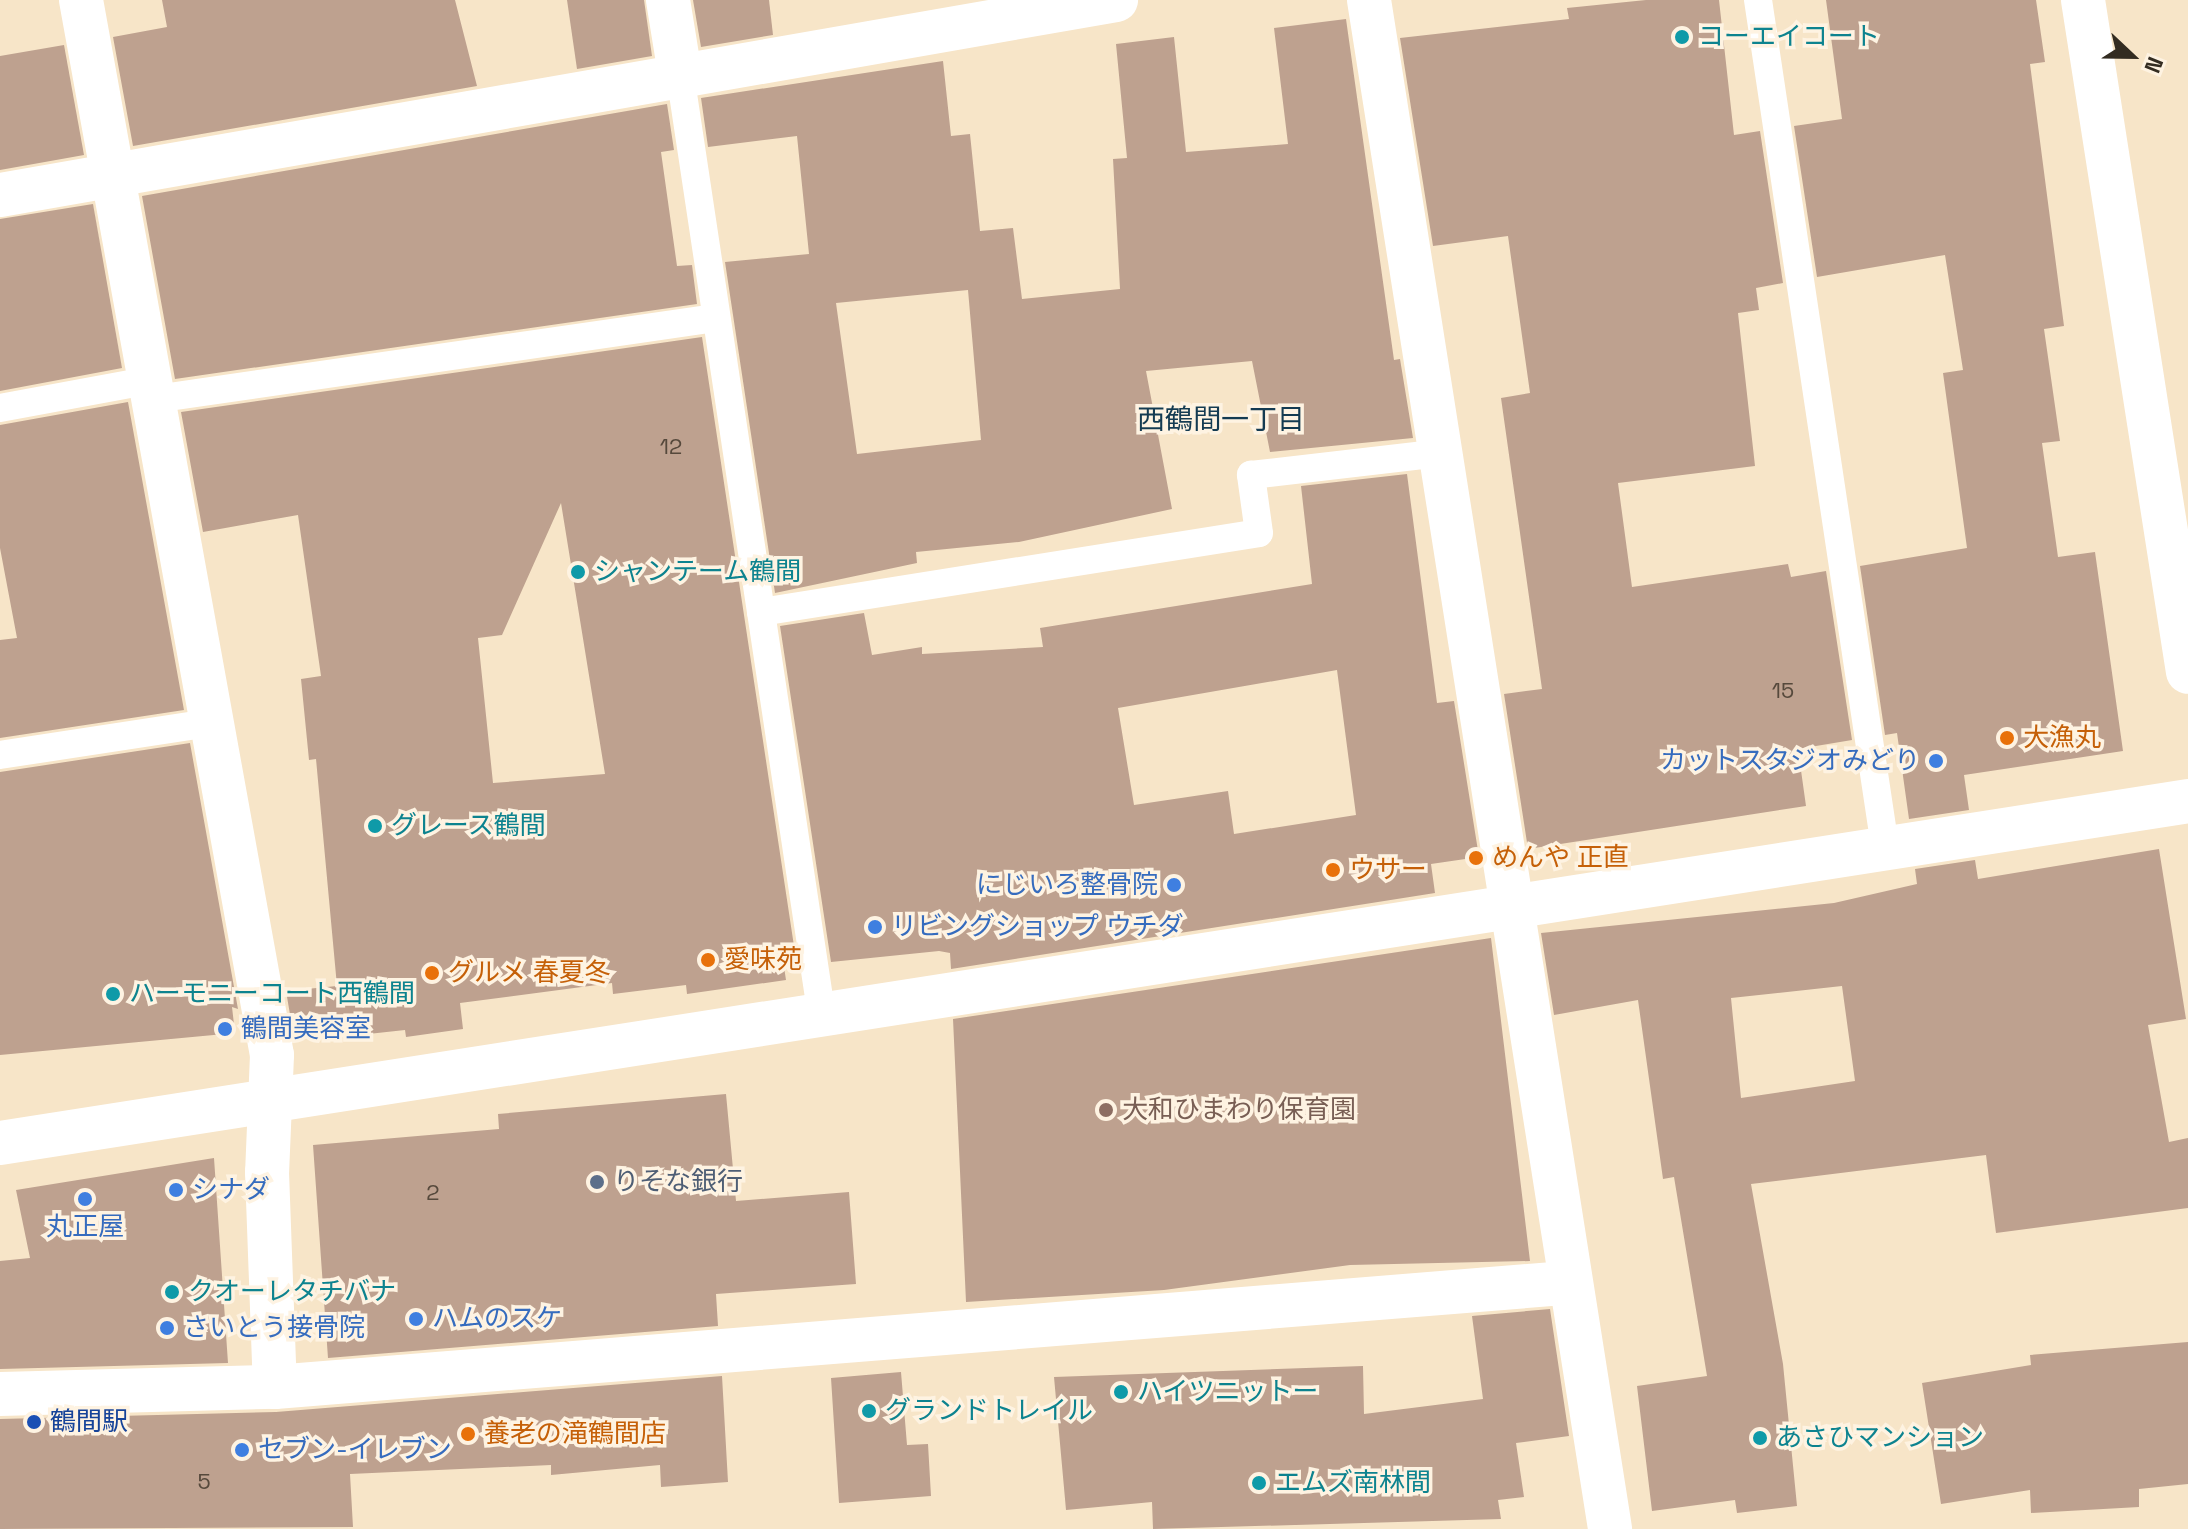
<!DOCTYPE html>
<meta charset="utf-8">
<style>
body{margin:0}
#map{position:relative;width:2188px;height:1529px;overflow:hidden;background:#f7e5c8;font-family:"Space Grotesk","Noto Sans JP",sans-serif}
div>[style]{position:absolute}
[style*='--x']{left:calc(var(--x)*1px);top:calc(var(--y)*1px);width:calc(var(--w)*1px);rotate:calc(var(--a)*1deg)}
.building>*{inset:0;background:#bea18f}
.lane>*{height:28px;margin:-14px;padding:0 14px;transform-origin:14px;border-radius:14px;background:#fff}
.street>*{height:44px;margin:-22px;padding:0 22px;transform-origin:22px;border-radius:22px;background:#fff}
.secondary>*{height:44px;margin:-22px;padding:0 22px;transform-origin:22px;border-radius:22px;background:#fff}
.dots>*{width:22px;height:22px;translate:-50% -50%;box-sizing:border-box;border:4px solid #fef3e2;border-radius:50%}
span{translate:-50% -50%;white-space:nowrap;text-align:center;line-height:1.15;-webkit-text-stroke:7px #fef3e2;paint-order:stroke}
.number-label{font-size:22px;color:#56493c}
.number-label span{-webkit-text-stroke-width:0}
.culture-label{font-size:26px;color:#0d838f}
.left{translate:0 -50%;text-align:left}
.food-label{font-size:26px;color:#c56008}
.shop-label{font-size:26px;color:#366cbe}
.right{translate:-100% -50%;text-align:right}
.education-label{font-size:26px;color:#785e54}
.service-label{font-size:26px;color:#4e5e75}
.transit-label{font-size:26px;color:#164399}
.neighbourhood-label{font-size:28px;color:#143b52}
.north{position:absolute;left:2092px;top:16px;width:80px;height:80px;-webkit-text-stroke:6px #fef3e2;paint-order:stroke;rotate:112deg;font-size:22px;font-weight:700;line-height:32px;text-align:center;color:#332c21}
.north::after{content:'';display:block;margin:auto;width:28px;height:36px;background:#332c21;clip-path:polygon(50% 0,100% 100%,50% 72%,0 100%)}
</style>
<div id="map">
<div class="building">
<div style="clip-path:polygon(162px 0,455px 0,477px 86px,133px 146px,113px 37px,167px 27px)"></div>
<div style="clip-path:polygon(567px 0,644px 0,652px 56px,577px 69px)"></div>
<div style="clip-path:polygon(693px 0,769px 0,773px 35px,701px 47px)"></div>
<div style="clip-path:polygon(1646px 0,1719px 0,1734px 135px,1760px 131px,1783px 283px,1756px 288px,1759px 310px,1738px 313px,1755px 466px,1618px 483px,1632px 587px,1788px 564px,1791px 577px,1826px 571px,1852px 740px,1798px 749px,1806px 806px,1528px 849px,1504px 694px,1542px 689px,1501px 398px,1530px 393px,1508px 236px,1433px 246px,1400px 38px,1569px 19px,1567px 8px)"></div>
<div style="clip-path:polygon(1826px 0,2036px 0,2045px 62px,2030px 64px,2064px 326px,2044px 329px,2060px 441px,2042px 443px,2058px 557px,2095px 552px,2123px 751px,1964px 775px,1969px 810px,1909px 819px,1897px 733px,1885px 735px,1860px 566px,1967px 548px,1943px 373px,1963px 370px,1945px 255px,1817px 277px,1794px 126px,1842px 119px)"></div>
<div style="clip-path:polygon(evenodd,1346px 19px,1394px 360px,1400px 359px,1413px 438px,1270px 452px,1252px 361px,1146px 371px,1172px 509px,1019px 542px,916px 552px,917px 563px,775px 593px,725px 262px,809px 254px,797px 136px,708px 147px,701px 98px,943px 61px,951px 136px,970px 134px,980px 231px,1013px 228px,1022px 299px,1120px 289px,1113px 159px,1127px 158px,1116px 44px,1174px 37px,1186px 152px,1288px 144px,1274px 28px,1346px 19px,968px 290px,981px 440px,857px 454px,836px 303px,968px 290px)"></div>
<div style="clip-path:polygon(64px 45px,84px 155px,0 170px,0 56px)"></div>
<div style="clip-path:polygon(667px 104px,674px 150px,661px 152px,677px 266px,692px 265px,697px 304px,175px 379px,142px 196px)"></div>
<div style="clip-path:polygon(93px 204px,122px 368px,0 391px,0 219px)"></div>
<div style="clip-path:polygon(evenodd,702px 337px,797px 966px,784px 967px,786px 980px,687px 994px,686px 985px,613px 994px,612px 983px,460px 1003px,463px 1029px,406px 1037px,405px 1030px,313px 1040px,293px 1032px,286px 991px,337px 986px,316px 759px,309px 760px,301px 679px,321px 676px,298px 515px,203px 532px,181px 412px,702px 337px,561px 503px,605px 774px,493px 783px,478px 638px,502px 635px,561px 503px)"></div>
<div style="clip-path:polygon(128px 402px,184px 710px,0 738px,0 640px,17px 638px,0 548px,0 425px)"></div>
<div style="clip-path:polygon(evenodd,1407px 474px,1437px 703px,1454px 701px,1479px 857px,1431px 864px,1435px 893px,951px 969px,950px 953px,939px 951px,831px 962px,780px 626px,864px 613px,872px 655px,922px 647px,922px 654px,1043px 647px,1040px 628px,1312px 584px,1301px 486px,1407px 474px,1337px 670px,1356px 815px,1234px 834px,1228px 791px,1134px 805px,1118px 708px,1337px 670px)"></div>
<div style="clip-path:polygon(190px 743px,238px 1009px,232px 1007px,235px 1033px,0 1055px,0 772px)"></div>
<div style="clip-path:polygon(evenodd,2159px 849px,2186px 1019px,2148px 1025px,2169px 1142px,2188px 1138px,2188px 1208px,1996px 1233px,1986px 1155px,1751px 1184px,1783px 1364px,1797px 1506px,1737px 1513px,1735px 1500px,1652px 1511px,1637px 1386px,1707px 1376px,1674px 1177px,1663px 1179px,1638px 1000px,1554px 1015px,1541px 933px,1834px 903px,1917px 884px,1915px 869px,1975px 860px,1978px 879px,2159px 849px,1842px 986px,1855px 1081px,1741px 1098px,1731px 998px,1842px 986px)"></div>
<div style="clip-path:polygon(1491px 938px,1530px 1261px,1350px 1265px,1164px 1290px,966px 1302px,953px 1019px)"></div>
<div style="clip-path:polygon(726px 1094px,736px 1201px,849px 1192px,856px 1284px,716px 1294px,718px 1326px,328px 1358px,313px 1145px,499px 1129px,498px 1114px)"></div>
<div style="clip-path:polygon(214px 1158px,228px 1363px,0 1369px,0 1261px,30px 1258px,16px 1190px)"></div>
<div style="clip-path:polygon(1550px 1309px,1569px 1436px,1516px 1443px,1524px 1497px,1498px 1500px,1501px 1519px,1153px 1529px,1152px 1502px,1066px 1510px,1054px 1377px,1363px 1366px,1364px 1414px,1483px 1399px,1472px 1316px)"></div>
<div style="clip-path:polygon(2188px 1342px,2188px 1484px,2139px 1489px,2139px 1507px,2031px 1513px,2030px 1490px,1941px 1504px,1922px 1383px,2031px 1365px,2030px 1355px)"></div>
<div style="clip-path:polygon(901px 1372px,907px 1445px,928px 1444px,931px 1496px,839px 1503px,831px 1378px)"></div>
<div style="clip-path:polygon(722px 1376px,728px 1482px,661px 1487px,660px 1465px,551px 1475px,551px 1465px,350px 1474px,353px 1527px,0 1529px,0 1419px,276px 1412px)"></div>
</div>
<div class="lane">
<div style="--x:1758;--y:0;--w:856;--a:81.47"></div>
<div style="--x:680;--y:74;--w:948;--a:81.44"></div>
<div style="--x:155;--y:399;--w:567;--a:-8.22"></div>
<div style="--x:0;--y:408;--w:154;--a:-10.5"></div>
<div style="--x:761;--y:612;--w:504;--a:-9.01"></div>
<div style="--x:1259;--y:533;--w:59;--a:-97.9"></div>
<div style="--x:1251;--y:475;--w:190;--a:-6.6"></div>
<div style="--x:0;--y:755;--w:219;--a:-8.7"></div>
</div>
<div class="street">
<div style="--x:81;--y:0;--w:1072;--a:79.74"></div>
<div style="--x:272;--y:1055;--w:117;--a:92.4"></div>
<div style="--x:267;--y:1172;--w:215;--a:87.9"></div>
<div style="--x:668;--y:0;--w:75;--a:80.8"></div>
<div style="--x:1369;--y:0;--w:1548;--a:81.04"></div>
<div style="--x:2083;--y:0;--w:680;--a:81.12"></div>
<div style="--x:0;--y:195;--w:1133;--a:-9.91"></div>
<div style="--x:0;--y:1394;--w:275;--a:-1.5"></div>
<div style="--x:275;--y:1387;--w:1295;--a:-4.61"></div>
</div>
<div class="secondary">
<div style="--x:0;--y:1143;--w:2215;--a:-8.88"></div>
</div>
<div class="dots">
<div style="left:1682px;top:37px;background:#0f9aa8"></div>
<div style="left:578px;top:572px;background:#0f9aa8"></div>
<div style="left:2007px;top:738px;background:#e8710a"></div>
<div style="left:1936px;top:761px;background:#3f7fe0"></div>
<div style="left:375px;top:826px;background:#0f9aa8"></div>
<div style="left:1476px;top:858px;background:#e8710a"></div>
<div style="left:1333px;top:870px;background:#e8710a"></div>
<div style="left:1174px;top:885px;background:#3f7fe0"></div>
<div style="left:875px;top:927px;background:#3f7fe0"></div>
<div style="left:708px;top:960px;background:#e8710a"></div>
<div style="left:432px;top:973px;background:#e8710a"></div>
<div style="left:113px;top:994px;background:#0f9aa8"></div>
<div style="left:225px;top:1029px;background:#3f7fe0"></div>
<div style="left:1106px;top:1110px;background:#8d6e63"></div>
<div style="left:597px;top:1182px;background:#5c6f8a"></div>
<div style="left:176px;top:1190px;background:#3f7fe0"></div>
<div style="left:85px;top:1199px;background:#3f7fe0"></div>
<div style="left:172px;top:1292px;background:#0f9aa8"></div>
<div style="left:416px;top:1319px;background:#3f7fe0"></div>
<div style="left:167px;top:1328px;background:#3f7fe0"></div>
<div style="left:1121px;top:1392px;background:#0f9aa8"></div>
<div style="left:869px;top:1411px;background:#0f9aa8"></div>
<div style="left:34px;top:1422px;background:#1a4fb4"></div>
<div style="left:468px;top:1434px;background:#e8710a"></div>
<div style="left:1760px;top:1438px;background:#0f9aa8"></div>
<div style="left:242px;top:1450px;background:#3f7fe0"></div>
<div style="left:1259px;top:1483px;background:#0f9aa8"></div>
</div>
<div class="number-label">
<span style="left:671px;top:447px">12</span>
<span style="left:1783px;top:691px">15</span>
<span style="left:433px;top:1193px">2</span>
<span style="left:204px;top:1482px">5</span>
</div>
<div class="culture-label">
<span class="left" style="left:1698px;top:37px">コーエイコート</span>
<span class="left" style="left:594px;top:572px">シャンテーム鶴間</span>
<span class="left" style="left:391px;top:826px">グレース鶴間</span>
<span class="left" style="left:129px;top:994px">ハーモニーコート西鶴間</span>
<span class="left" style="left:188px;top:1292px">クオーレタチバナ</span>
<span class="left" style="left:1137px;top:1392px">ハイツニットー</span>
<span class="left" style="left:885px;top:1411px">グランドトレイル</span>
<span class="left" style="left:1776px;top:1438px">あさひマンション</span>
<span class="left" style="left:1275px;top:1483px">エムズ南林間</span>
</div>
<div class="food-label">
<span class="left" style="left:2023px;top:738px">大漁丸</span>
<span class="left" style="left:1492px;top:858px">めんや 正直</span>
<span class="left" style="left:1349px;top:870px">ウサー</span>
<span class="left" style="left:724px;top:960px">愛味苑</span>
<span class="left" style="left:448px;top:973px">グルメ 春夏冬</span>
<span class="left" style="left:484px;top:1434px">養老の滝鶴間店</span>
</div>
<div class="shop-label">
<span class="right" style="left:1920px;top:761px">カットスタジオみどり</span>
<span class="right" style="left:1158px;top:885px">にじいろ整骨院</span>
<span class="left" style="left:891px;top:927px">リビングショップ ウチダ</span>
<span class="left" style="left:241px;top:1029px">鶴間美容室</span>
<span class="left" style="left:192px;top:1190px">シナダ</span>
<span style="left:85px;top:1227px">丸正屋</span>
<span class="left" style="left:432px;top:1319px">ハムのスケ</span>
<span class="left" style="left:183px;top:1328px">さいとう接骨院</span>
<span class="left" style="left:258px;top:1450px">セブン-イレブン</span>
</div>
<div class="education-label">
<span class="left" style="left:1122px;top:1110px">大和ひまわり保育園</span>
</div>
<div class="service-label">
<span class="left" style="left:613px;top:1182px">りそな銀行</span>
</div>
<div class="transit-label">
<span class="left" style="left:50px;top:1422px">鶴間駅</span>
</div>
<div class="neighbourhood-label">
<span style="left:1221px;top:419px">西鶴間一丁目</span>
</div>
<div class="north">N</div>
</div>
